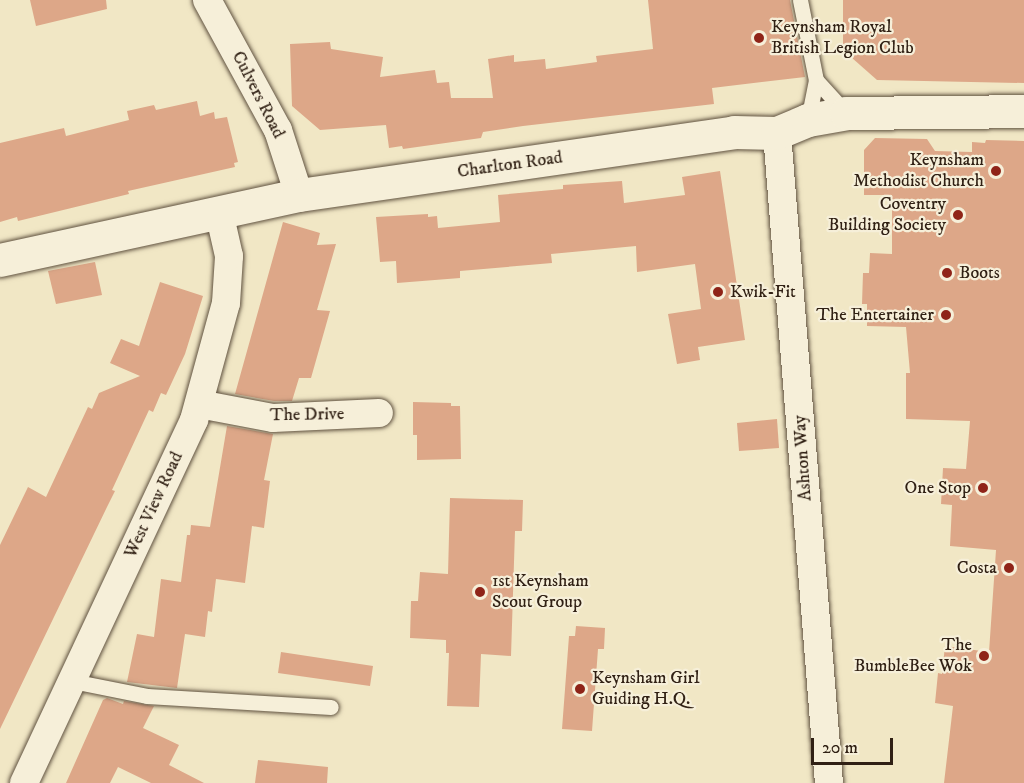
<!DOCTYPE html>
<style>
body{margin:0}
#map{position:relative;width:1024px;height:783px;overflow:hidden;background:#f1e7c5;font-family:"IM FELL DW Pica",serif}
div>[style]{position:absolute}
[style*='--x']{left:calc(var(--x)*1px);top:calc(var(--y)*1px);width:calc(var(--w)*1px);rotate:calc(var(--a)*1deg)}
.building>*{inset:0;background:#dda788}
.roads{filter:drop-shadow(0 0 2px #605240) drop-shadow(0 0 2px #605240)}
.service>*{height:15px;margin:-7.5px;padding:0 7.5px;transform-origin:7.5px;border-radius:7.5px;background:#f6efd9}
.minor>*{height:28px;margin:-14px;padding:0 14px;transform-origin:14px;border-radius:14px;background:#f6efd9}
.tertiary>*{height:33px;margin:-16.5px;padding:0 16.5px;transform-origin:16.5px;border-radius:16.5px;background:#f6efd9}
.dots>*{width:16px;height:16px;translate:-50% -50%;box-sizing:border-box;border:3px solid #f6efd9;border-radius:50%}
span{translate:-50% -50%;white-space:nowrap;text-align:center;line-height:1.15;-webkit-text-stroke:4.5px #f6efd9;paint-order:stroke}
.poi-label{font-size:18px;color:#302014}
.left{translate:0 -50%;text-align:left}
.right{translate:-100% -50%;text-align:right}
.street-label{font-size:18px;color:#302014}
.scale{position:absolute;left:811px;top:738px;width:82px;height:27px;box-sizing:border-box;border:3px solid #302014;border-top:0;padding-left:8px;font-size:18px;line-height:21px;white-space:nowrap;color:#302014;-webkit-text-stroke:4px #f6efd9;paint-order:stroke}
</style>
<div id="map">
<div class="building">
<div style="clip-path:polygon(30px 0,106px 0,107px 9px,36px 26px)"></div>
<div style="clip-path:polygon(648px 0,790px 0,805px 77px,712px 88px,714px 104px,523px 126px,483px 132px,481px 138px,403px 149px,402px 146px,389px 148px,386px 125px,320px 130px,292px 106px,290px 44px,330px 42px,331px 49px,383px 57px,380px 77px,435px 70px,437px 83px,449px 82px,451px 98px,493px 98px,488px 59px,514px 55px,514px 62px,545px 59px,546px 69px,597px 62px,596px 56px,653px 49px)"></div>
<div style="clip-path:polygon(843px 0,1024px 0,1024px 83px,877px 80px,843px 50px)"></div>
<div style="clip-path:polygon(197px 101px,200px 116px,214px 112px,215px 119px,227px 117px,238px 162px,234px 163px,235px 167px,128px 191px,129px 194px,18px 221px,17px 217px,0 222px,0 143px,64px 128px,66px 136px,129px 120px,127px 111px,154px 105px,156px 110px)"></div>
<div style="clip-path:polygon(875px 138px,927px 139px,935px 151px,972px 152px,972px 142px,985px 143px,986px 140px,1024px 141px,1024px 783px,944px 783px,953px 706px,935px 703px,938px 673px,942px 674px,945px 646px,989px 652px,996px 550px,950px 546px,952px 505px,941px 504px,943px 468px,966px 469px,970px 421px,906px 419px,906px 373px,910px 373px,906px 327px,867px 326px,867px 304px,862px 304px,863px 273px,869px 273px,870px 253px,892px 254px,892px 195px,864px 195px,864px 150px)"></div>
<div style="clip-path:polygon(720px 171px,745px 340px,698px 347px,700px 360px,677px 364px,668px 314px,701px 309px,695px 264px,637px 272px,636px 246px,551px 254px,552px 263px,460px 271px,460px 278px,397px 283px,396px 261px,380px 262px,376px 217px,428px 214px,428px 217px,437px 216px,438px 228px,500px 222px,498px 195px,563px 189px,563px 185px,622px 181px,624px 203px,685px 195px,682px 177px)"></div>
<div style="clip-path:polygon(283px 222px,320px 233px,317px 245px,336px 244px,317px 310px,330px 311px,311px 378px,299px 378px,292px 401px,274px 401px,235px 394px)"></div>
<div style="clip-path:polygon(95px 262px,102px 295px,56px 304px,48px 271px)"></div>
<div style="clip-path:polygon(160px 282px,203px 296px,185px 354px,166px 395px,161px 393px,153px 412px,149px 410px,112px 490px,115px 491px,107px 507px,0 729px,0 545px,28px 487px,46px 497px,88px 407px,92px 409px,99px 393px,140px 376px,110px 363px,121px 339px,139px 346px)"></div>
<div style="clip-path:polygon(413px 402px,451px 403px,451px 406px,460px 406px,461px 459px,417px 460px,417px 435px,413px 435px)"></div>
<div style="clip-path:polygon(777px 419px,779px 448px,739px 451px,737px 423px)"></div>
<div style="clip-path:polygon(227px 426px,273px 434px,264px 480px,270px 481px,264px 528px,252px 526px,245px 583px,216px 579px,212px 612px,208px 611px,205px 637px,185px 634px,177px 688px,127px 682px,137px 634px,154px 637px,161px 579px,181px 582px,187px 535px,190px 535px,191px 525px,210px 527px)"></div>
<div style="clip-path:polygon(450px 498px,523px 500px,522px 531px,515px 531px,511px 656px,481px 654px,479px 707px,447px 706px,449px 653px,446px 653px,446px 640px,410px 638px,411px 601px,418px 601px,420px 572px,448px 574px)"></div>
<div style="clip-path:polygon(576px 626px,605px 628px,604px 649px,598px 649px,592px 731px,562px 729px,569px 636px,575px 636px)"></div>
<div style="clip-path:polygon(281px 652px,373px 666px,370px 686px,278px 673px)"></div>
<div style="clip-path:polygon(107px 698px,123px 704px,124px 701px,154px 706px,143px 728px,179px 745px,169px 765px,204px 783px,151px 783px,118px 767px,110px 783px,66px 783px,103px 700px)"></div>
<div style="clip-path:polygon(258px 760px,328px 767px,327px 783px,255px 783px)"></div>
</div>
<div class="roads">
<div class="service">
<div style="--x:800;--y:0;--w:82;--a:78.7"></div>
<div style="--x:808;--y:120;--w:41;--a:-78.7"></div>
<div style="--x:816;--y:80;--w:43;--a:47.8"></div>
<div style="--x:72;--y:681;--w:76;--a:11.3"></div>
<div style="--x:147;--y:696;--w:184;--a:3.4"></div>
</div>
<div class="minor">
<div style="--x:207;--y:0;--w:148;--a:61.4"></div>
<div style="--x:278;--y:130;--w:68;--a:72.1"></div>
<div style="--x:777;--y:133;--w:652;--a:85.43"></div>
<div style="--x:199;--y:404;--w:75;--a:10.7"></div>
<div style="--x:273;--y:418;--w:106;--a:-2.7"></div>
<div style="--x:24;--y:783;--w:401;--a:-64.9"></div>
<div style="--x:194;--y:420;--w:121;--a:-74.7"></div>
<div style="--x:226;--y:303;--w:47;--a:-86.3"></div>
<div style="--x:229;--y:256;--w:45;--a:-102.8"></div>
</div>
<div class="tertiary">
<div style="--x:0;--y:260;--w:306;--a:-12.3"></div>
<div style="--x:299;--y:195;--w:440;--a:-8.2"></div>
<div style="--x:734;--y:132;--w:43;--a:1.3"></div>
<div style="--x:777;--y:133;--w:34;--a:-23"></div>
<div style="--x:808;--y:120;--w:39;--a:-10"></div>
<div style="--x:846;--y:113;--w:178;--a:-0.6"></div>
</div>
</div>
<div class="dots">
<div style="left:759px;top:38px;background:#8f2418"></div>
<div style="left:996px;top:171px;background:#8f2418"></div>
<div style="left:958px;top:215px;background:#8f2418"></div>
<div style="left:947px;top:273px;background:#8f2418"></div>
<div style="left:718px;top:292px;background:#8f2418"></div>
<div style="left:946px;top:315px;background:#8f2418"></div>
<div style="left:983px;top:488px;background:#8f2418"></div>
<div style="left:1009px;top:568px;background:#8f2418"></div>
<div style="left:480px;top:592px;background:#8f2418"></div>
<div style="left:984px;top:656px;background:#8f2418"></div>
<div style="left:580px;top:689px;background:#8f2418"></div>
</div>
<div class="poi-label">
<span class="left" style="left:771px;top:38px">Keynsham Royal<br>British Legion Club</span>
<span class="right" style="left:984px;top:171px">Keynsham<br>Methodist Church</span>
<span class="right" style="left:946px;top:215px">Coventry<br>Building Society</span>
<span class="left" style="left:959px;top:273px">Boots</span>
<span class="left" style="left:730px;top:292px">Kwik-Fit</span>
<span class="right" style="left:934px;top:315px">The Entertainer</span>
<span class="right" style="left:971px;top:488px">One Stop</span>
<span class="right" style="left:997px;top:568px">Costa</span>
<span class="left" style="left:492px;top:592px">1st Keynsham<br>Scout Group</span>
<span class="right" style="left:972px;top:656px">The<br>BumbleBee Wok</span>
<span class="left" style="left:592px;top:689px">Keynsham Girl<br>Guiding H.Q.</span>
</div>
<div class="street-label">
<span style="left:258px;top:95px;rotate:63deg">Culvers Road</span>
<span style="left:510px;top:165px;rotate:-8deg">Charlton Road</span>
<span style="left:307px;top:415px;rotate:-1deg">The Drive</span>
<span style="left:803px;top:458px;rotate:-94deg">Ashton Way</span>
<span style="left:154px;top:505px;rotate:-65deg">West View Road</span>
</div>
<div class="scale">20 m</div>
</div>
